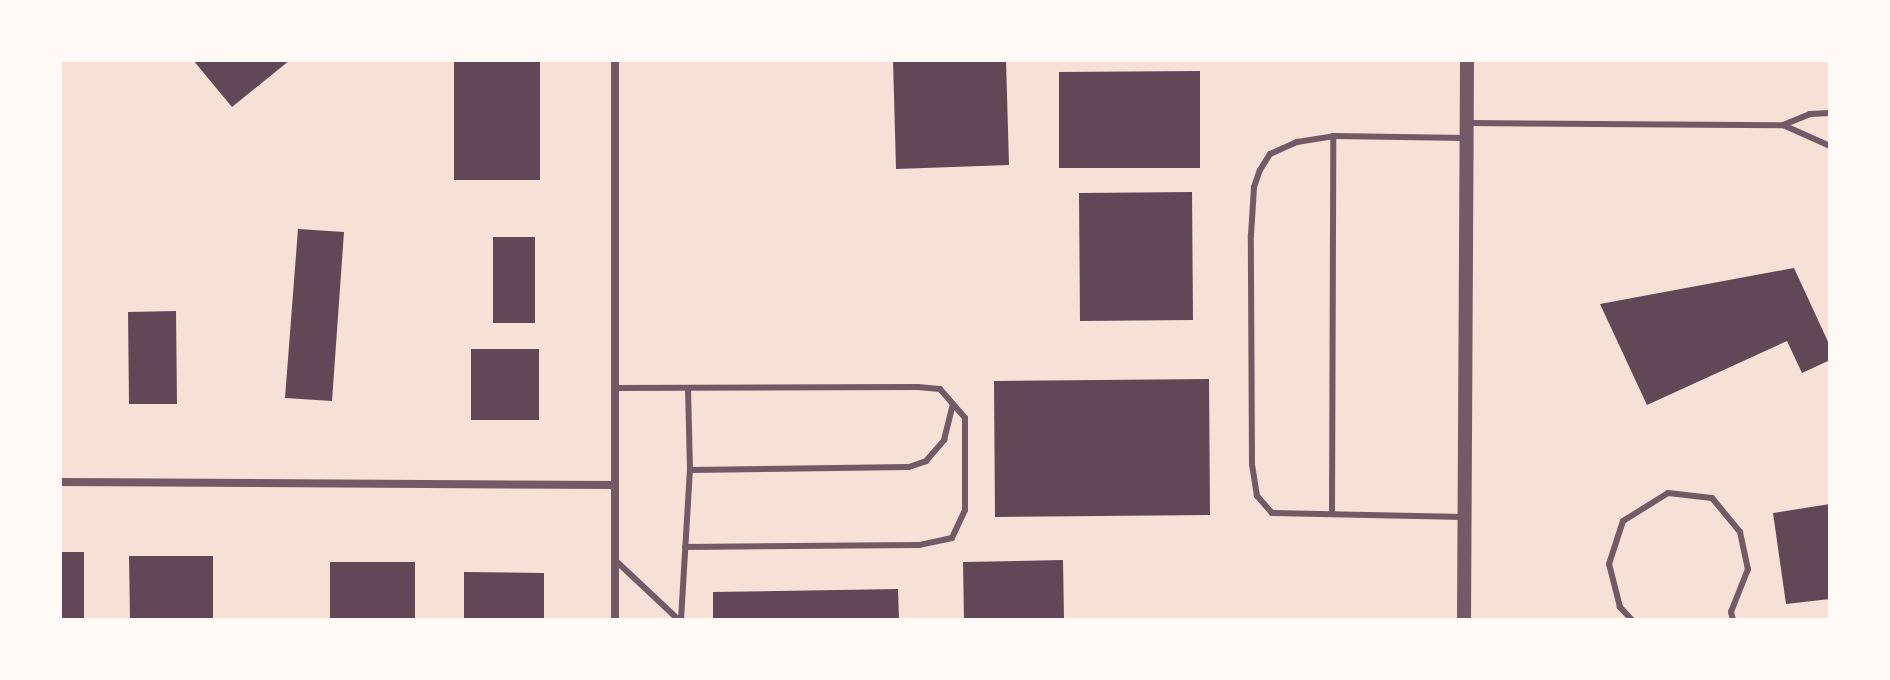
<!DOCTYPE html>
<style>
body{margin:0}
#map{position:relative;width:1890px;height:680px;overflow:hidden;background:#f7e1d7;font-family:Inter,sans-serif}
div>[style]{position:absolute}
[style*='--x']{left:calc(var(--x)*1px);top:calc(var(--y)*1px);width:calc(var(--w)*1px);rotate:calc(var(--a)*1deg)}
.building>*{inset:0;background:#644757}
.service>*{height:6px;margin:-3px;padding:0 3px;transform-origin:3px;border-radius:3px;background:#755966}
.minor>*{height:8px;margin:-4px;padding:0 4px;transform-origin:4px;border-radius:4px;background:#755966}
.tertiary>*{height:14px;margin:-7px;padding:0 7px;transform-origin:7px;border-radius:7px;background:#755966}
span{translate:-50% -50%;white-space:nowrap;text-align:center;line-height:1.15;-webkit-text-stroke:8px #fffaf5;paint-order:stroke}
.frame{position:absolute;inset:0;border:62px solid #fffaf5;pointer-events:none}
</style>
<div id="map">
<div class="building">
<div style="clip-path:polygon(193px 60px,290px 60px,232px 107px)"></div>
<div style="clip-path:polygon(454px 60px,540px 60px,540px 180px,454px 180px)"></div>
<div style="clip-path:polygon(893px 60px,1006px 60px,1009px 165px,896px 169px)"></div>
<div style="clip-path:polygon(1200px 71px,1200px 168px,1059px 168px,1059px 72px)"></div>
<div style="clip-path:polygon(1192px 192px,1193px 320px,1080px 321px,1079px 193px)"></div>
<div style="clip-path:polygon(298px 229px,344px 232px,332px 401px,285px 398px)"></div>
<div style="clip-path:polygon(493px 237px,535px 237px,535px 323px,493px 323px)"></div>
<div style="clip-path:polygon(1794px 268px,1830px 346px,1830px 360px,1802px 373px,1787px 341px,1647px 405px,1600px 304px)"></div>
<div style="clip-path:polygon(176px 311px,177px 404px,129px 404px,128px 312px)"></div>
<div style="clip-path:polygon(471px 349px,539px 349px,539px 420px,471px 420px)"></div>
<div style="clip-path:polygon(1209px 379px,1210px 515px,995px 517px,994px 381px)"></div>
<div style="clip-path:polygon(1830px 504px,1830px 599px,1786px 604px,1773px 513px)"></div>
<div style="clip-path:polygon(60px 552px,84px 552px,84px 620px,60px 620px)"></div>
<div style="clip-path:polygon(129px 556px,213px 556px,213px 620px,130px 620px)"></div>
<div style="clip-path:polygon(1063px 560px,1064px 620px,964px 620px,963px 562px)"></div>
<div style="clip-path:polygon(330px 562px,415px 562px,415px 620px,330px 620px)"></div>
<div style="clip-path:polygon(464px 572px,544px 573px,544px 620px,464px 620px)"></div>
<div style="clip-path:polygon(898px 589px,899px 620px,713px 620px,713px 592px)"></div>
</div>
<div class="service">
<div style="--x:1467;--y:123;--w:316;--a:0.4"></div>
<div style="--x:1783;--y:125;--w:29;--a:-22"></div>
<div style="--x:1810;--y:114;--w:20;--a:-3"></div>
<div style="--x:1783;--y:125;--w:51;--a:24.1"></div>
<div style="--x:615;--y:388;--w:303;--a:-0.2"></div>
<div style="--x:918;--y:387;--w:22;--a:5"></div>
<div style="--x:940;--y:389;--w:38;--a:49"></div>
<div style="--x:965;--y:418;--w:92;--a:90"></div>
<div style="--x:965;--y:510;--w:31;--a:115"></div>
<div style="--x:952;--y:538;--w:34;--a:168"></div>
<div style="--x:919;--y:545;--w:234;--a:179.5"></div>
<div style="--x:690;--y:470;--w:219;--a:-0.8"></div>
<div style="--x:909;--y:467;--w:18;--a:-19"></div>
<div style="--x:926;--y:461;--w:28;--a:-49"></div>
<div style="--x:944;--y:440;--w:37;--a:-76"></div>
<div style="--x:1332;--y:514;--w:378;--a:-89.8"></div>
<div style="--x:1464;--y:517;--w:192;--a:-178.8"></div>
<div style="--x:1272;--y:513;--w:23;--a:-131"></div>
<div style="--x:1257;--y:496;--w:32;--a:-99"></div>
<div style="--x:1252;--y:464;--w:229;--a:-90.3"></div>
<div style="--x:1251;--y:235;--w:48;--a:-86.4"></div>
<div style="--x:1254;--y:187;--w:18;--a:-71"></div>
<div style="--x:1260;--y:170;--w:19;--a:-58"></div>
<div style="--x:1270;--y:154;--w:30;--a:-24"></div>
<div style="--x:1297;--y:142;--w:36;--a:-9"></div>
<div style="--x:1333;--y:136;--w:134;--a:0.9"></div>
<div style="--x:615;--y:560;--w:88;--a:43.2"></div>
<div style="--x:681;--y:620;--w:150;--a:-86.6"></div>
<div style="--x:690;--y:470;--w:82;--a:-91.4"></div>
<div style="--x:1632;--y:620;--w:18;--a:-133"></div>
<div style="--x:1620;--y:607;--w:44;--a:-104.3"></div>
<div style="--x:1609;--y:564;--w:45;--a:-72"></div>
<div style="--x:1623;--y:521;--w:53;--a:-31.9"></div>
<div style="--x:1668;--y:493;--w:44;--a:6.5"></div>
<div style="--x:1712;--y:498;--w:44;--a:50.5"></div>
<div style="--x:1740;--y:532;--w:38;--a:78"></div>
<div style="--x:1748;--y:569;--w:46;--a:111.6"></div>
<div style="--x:1731;--y:612;--w:8;--a:76"></div>
</div>
<div class="minor">
<div style="--x:615;--y:60;--w:560;--a:90"></div>
<div style="--x:60;--y:482;--w:555;--a:0.31"></div>
</div>
<div class="tertiary">
<div style="--x:1464;--y:620;--w:560;--a:-89.69"></div>
</div>
<div class="frame"></div>
</div>
